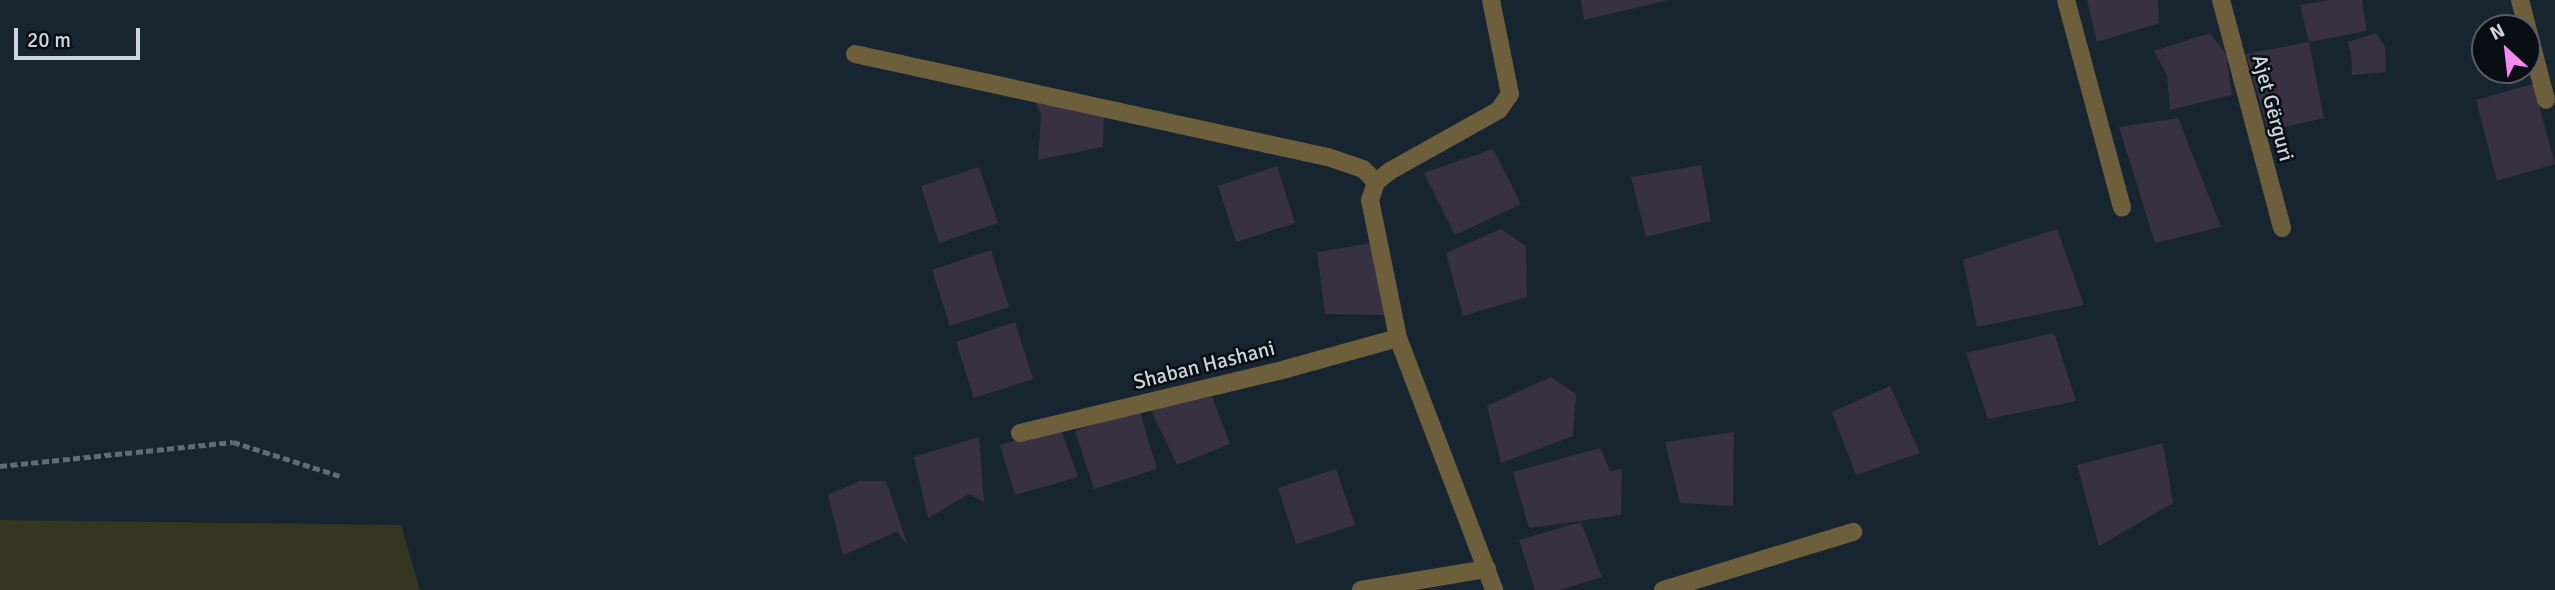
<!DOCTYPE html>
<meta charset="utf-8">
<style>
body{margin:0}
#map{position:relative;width:2555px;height:590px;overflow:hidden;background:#172531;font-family:Signika,sans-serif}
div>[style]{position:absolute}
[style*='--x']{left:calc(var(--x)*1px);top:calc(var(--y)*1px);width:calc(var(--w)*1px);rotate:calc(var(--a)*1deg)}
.green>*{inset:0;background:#35361f}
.building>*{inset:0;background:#383141}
.path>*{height:4.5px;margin-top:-2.25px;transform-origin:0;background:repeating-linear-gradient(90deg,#5f6b76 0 7px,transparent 0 10.5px)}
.minor>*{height:18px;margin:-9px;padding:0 9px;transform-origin:9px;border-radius:9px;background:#6d5e3c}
span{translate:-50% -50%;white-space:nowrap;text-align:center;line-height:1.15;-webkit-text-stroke:5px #080e13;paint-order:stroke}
.street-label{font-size:21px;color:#ccd5dd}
.north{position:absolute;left:2471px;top:14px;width:70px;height:70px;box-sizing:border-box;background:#080e13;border:2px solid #565e64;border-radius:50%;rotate:333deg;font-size:19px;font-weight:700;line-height:28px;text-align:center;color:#ccd5dd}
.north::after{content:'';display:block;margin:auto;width:24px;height:32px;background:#f689ee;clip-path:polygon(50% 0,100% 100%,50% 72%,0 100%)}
.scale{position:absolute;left:14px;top:28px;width:126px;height:32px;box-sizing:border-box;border:4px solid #ccd5dd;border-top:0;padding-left:9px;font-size:21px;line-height:24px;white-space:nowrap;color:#ccd5dd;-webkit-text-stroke:5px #080e13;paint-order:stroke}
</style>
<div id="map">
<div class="green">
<div style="clip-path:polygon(0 520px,401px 525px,420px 590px,0 590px)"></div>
</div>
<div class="building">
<div style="clip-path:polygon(1581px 0,1665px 0,1665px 1px,1584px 20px)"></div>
<div style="clip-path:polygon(2087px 0,2158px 0,2159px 23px,2097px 42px)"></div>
<div style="clip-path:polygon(2330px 0,2362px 0,2367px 31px,2309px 42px,2300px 5px)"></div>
<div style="clip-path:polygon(2210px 33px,2226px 54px,2232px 95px,2170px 110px,2167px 75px,2154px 51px)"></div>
<div style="clip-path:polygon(2376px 33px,2385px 47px,2386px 72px,2352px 75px,2351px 52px,2347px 42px)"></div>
<div style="clip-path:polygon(2309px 42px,2324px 118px,2268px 131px,2246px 54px)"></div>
<div style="clip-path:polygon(2533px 84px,2555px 164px,2497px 181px,2476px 100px)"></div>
<div style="clip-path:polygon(1034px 99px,1104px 113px,1103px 147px,1038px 160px,1041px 114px)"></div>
<div style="clip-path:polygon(2178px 118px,2221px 227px,2155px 243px,2119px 127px)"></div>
<div style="clip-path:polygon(1493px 149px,1521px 204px,1455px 235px,1424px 173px)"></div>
<div style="clip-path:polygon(1701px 165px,1711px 221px,1646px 237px,1631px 177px)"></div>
<div style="clip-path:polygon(1277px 166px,1295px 223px,1236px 242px,1218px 186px)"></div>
<div style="clip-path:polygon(979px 167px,998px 223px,939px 243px,921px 186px)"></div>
<div style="clip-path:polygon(1501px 229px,1526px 246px,1527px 297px,1463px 316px,1446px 253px)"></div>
<div style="clip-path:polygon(2057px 229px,2084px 305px,1977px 327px,1963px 260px)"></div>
<div style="clip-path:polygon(1372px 243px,1386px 315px,1325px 314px,1317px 252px)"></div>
<div style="clip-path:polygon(991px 250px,1009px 307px,950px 326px,932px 270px)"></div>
<div style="clip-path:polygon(1015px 322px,1033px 379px,974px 398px,956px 342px)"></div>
<div style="clip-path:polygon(2054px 333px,2076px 401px,1988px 419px,1966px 353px)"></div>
<div style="clip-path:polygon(1551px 377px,1576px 394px,1573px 436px,1501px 463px,1487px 406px)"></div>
<div style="clip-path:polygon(1890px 386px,1920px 453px,1856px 475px,1832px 412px)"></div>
<div style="clip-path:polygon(1212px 397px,1230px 444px,1177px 465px,1151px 410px)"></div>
<div style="clip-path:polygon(1139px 409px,1157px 469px,1094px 489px,1075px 431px)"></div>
<div style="clip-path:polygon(1060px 427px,1078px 477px,1015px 495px,1000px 445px)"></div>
<div style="clip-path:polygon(1734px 432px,1733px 506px,1680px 503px,1665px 442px)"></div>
<div style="clip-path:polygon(979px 437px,984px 502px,969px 494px,928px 518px,914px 457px)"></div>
<div style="clip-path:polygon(2163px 443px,2173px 503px,2099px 546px,2077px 465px)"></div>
<div style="clip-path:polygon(1600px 448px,1610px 471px,1622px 469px,1621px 515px,1529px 528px,1513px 472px)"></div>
<div style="clip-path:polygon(1336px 469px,1355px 525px,1296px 544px,1278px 488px)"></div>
<div style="clip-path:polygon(860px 481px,886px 481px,908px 546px,897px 532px,843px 555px,828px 495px)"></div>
<div style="clip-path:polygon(1581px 522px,1602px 577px,1560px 590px,1535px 590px,1519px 540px)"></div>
</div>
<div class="path">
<div style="--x:0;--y:466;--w:234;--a:-5.9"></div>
<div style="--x:233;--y:442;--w:112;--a:17.6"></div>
</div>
<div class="minor">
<div style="--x:1491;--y:0;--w:96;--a:78.6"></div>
<div style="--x:1510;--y:94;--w:19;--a:125"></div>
<div style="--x:1499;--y:110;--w:125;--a:150.8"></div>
<div style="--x:1390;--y:171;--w:18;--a:142"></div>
<div style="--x:1376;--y:182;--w:19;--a:108"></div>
<div style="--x:1370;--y:200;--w:141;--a:78.5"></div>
<div style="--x:1398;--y:338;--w:270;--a:69.1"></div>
<div style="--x:2066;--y:0;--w:215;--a:74.9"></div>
<div style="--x:2221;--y:0;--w:236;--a:75"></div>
<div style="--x:2520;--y:0;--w:103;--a:75.4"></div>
<div style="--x:855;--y:54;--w:484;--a:12.3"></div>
<div style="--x:1328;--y:157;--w:37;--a:19"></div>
<div style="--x:1363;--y:169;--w:18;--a:45"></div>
<div style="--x:1020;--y:433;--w:274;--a:-13.5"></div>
<div style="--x:1286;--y:369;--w:116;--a:-15.5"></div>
<div style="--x:1361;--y:590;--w:128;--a:-9.5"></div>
<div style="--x:1663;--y:590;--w:199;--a:-17"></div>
</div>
<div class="street-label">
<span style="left:2273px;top:108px;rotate:75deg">Ajet Gërguri</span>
<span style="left:1204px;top:365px;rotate:-14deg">Shaban Hashani</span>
</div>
<div class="north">N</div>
<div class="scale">20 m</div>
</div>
